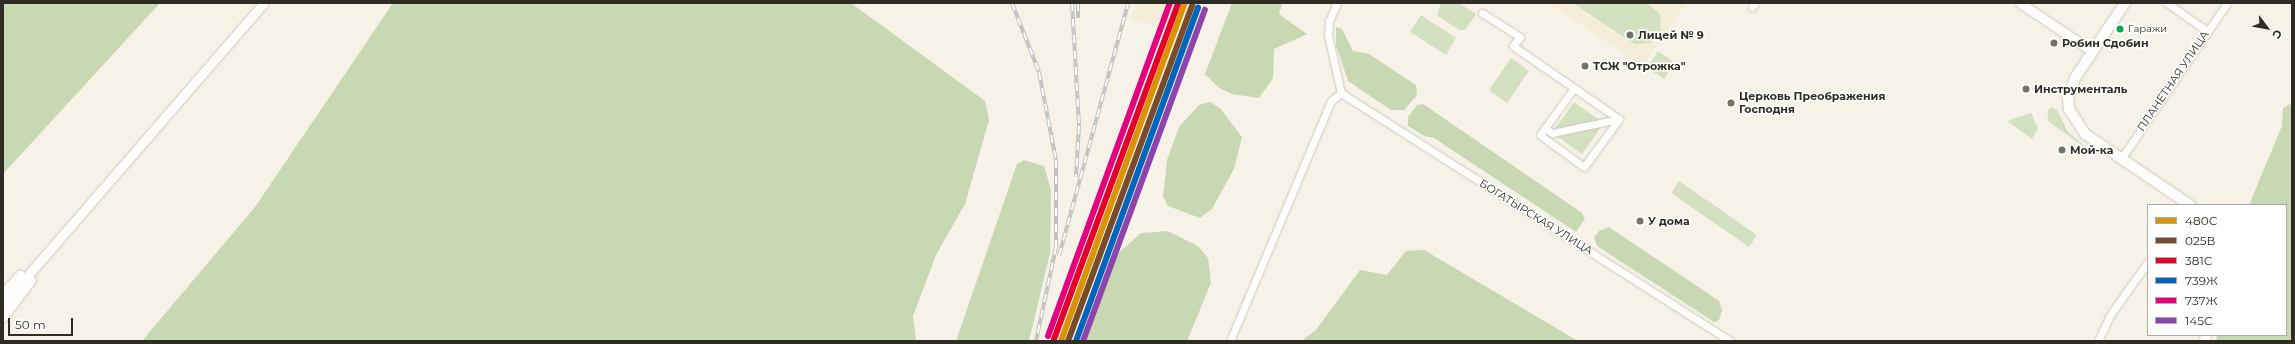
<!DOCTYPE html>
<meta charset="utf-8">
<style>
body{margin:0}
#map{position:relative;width:2295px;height:344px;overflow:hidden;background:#f6f2e7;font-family:Montserrat,sans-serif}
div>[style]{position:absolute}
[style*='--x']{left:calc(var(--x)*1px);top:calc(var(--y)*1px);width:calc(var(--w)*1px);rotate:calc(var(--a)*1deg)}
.built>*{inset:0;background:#f4eed9}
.green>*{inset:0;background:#d3e1c0}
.forest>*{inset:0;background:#c8d8b2}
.roads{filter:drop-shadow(0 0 1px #ccc9c0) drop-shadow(0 0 1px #ccc9c0)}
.minor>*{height:7px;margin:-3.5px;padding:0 3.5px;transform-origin:3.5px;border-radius:3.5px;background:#fefdfb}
.tertiary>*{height:9px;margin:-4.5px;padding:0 4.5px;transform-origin:4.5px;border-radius:4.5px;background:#fefdfb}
.secondary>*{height:10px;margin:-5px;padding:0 5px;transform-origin:5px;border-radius:5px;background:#fefdfb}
.rail>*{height:4px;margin-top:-2px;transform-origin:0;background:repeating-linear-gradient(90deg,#fff 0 8px,#c2c2bf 0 16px);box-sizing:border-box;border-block:1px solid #c2c2bf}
.rail-1>*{height:6px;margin:-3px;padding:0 3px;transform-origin:3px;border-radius:3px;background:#d99405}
.rail-2>*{height:6px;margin:-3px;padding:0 3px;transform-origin:3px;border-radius:3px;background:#7a4b2a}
.rail-3>*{height:6px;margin:-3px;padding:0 3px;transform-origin:3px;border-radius:3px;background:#e4002b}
.rail-4>*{height:6px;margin:-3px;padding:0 3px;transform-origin:3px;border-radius:3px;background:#0065bd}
.rail-5>*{height:6px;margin:-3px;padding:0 3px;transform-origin:3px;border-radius:3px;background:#e5007d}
.rail-6>*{height:6px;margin:-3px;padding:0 3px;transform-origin:3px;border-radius:3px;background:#8e44ad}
.dots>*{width:11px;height:11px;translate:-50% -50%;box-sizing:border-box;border:2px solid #fff;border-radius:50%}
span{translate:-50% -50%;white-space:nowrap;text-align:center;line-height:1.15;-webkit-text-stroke:3px #fff;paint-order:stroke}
.bus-label{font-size:10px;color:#2e2c24}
.left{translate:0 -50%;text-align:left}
.poi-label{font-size:11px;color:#2e2c24;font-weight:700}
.street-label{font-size:11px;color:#2e2c24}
.frame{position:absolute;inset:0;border:4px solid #2e2c24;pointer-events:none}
.legend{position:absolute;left:2147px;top:204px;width:140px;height:132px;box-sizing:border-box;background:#fff;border:1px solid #ababa7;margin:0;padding:5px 7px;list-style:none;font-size:12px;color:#2e2c24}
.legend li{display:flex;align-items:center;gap:8px;height:20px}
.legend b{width:20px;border:1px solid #ababa7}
.north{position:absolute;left:2247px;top:8px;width:40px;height:40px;-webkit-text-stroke:3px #fff;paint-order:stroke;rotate:122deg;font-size:11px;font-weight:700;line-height:16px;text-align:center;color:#2e2c24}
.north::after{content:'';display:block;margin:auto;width:14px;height:18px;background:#2e2c24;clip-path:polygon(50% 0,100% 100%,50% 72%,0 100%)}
.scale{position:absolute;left:8px;top:318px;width:65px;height:18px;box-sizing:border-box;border:2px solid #2e2c24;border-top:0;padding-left:5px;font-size:12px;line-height:14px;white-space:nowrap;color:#2e2c24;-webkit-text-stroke:3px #fff;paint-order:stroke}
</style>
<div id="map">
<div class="built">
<div style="clip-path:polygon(1136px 3px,1199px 3px,1188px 34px,1131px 19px)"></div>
<div style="clip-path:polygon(1549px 3px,1687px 3px,1642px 67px)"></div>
</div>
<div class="green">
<div style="clip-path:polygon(1441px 3px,1459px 3px,1476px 14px,1465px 30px,1459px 30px,1437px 15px)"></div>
<div style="clip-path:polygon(1573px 3px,1647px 3px,1660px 14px,1661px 31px,1650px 43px,1634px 44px)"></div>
<div style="clip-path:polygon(1421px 15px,1456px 38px,1446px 55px,1410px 32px)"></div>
<div style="clip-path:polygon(1658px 51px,1675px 63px,1664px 79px,1647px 68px)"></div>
<div style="clip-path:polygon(1511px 58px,1529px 71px,1507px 103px,1489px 90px)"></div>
<div style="clip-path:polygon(1574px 102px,1604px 123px,1582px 154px,1552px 133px)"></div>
<div style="clip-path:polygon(2052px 107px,2057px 110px,2068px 132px,2096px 155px,2049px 122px,2047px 111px)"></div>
<div style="clip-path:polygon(2031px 113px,2038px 128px,2032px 139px,2007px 121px)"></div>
<div style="clip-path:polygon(1679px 181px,1757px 235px,1749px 247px,1671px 193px)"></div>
</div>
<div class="forest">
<div style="clip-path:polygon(3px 3px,160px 3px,3px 174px)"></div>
<div style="clip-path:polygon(393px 3px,851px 3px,985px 101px,989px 120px,965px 204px,936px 255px,913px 316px,916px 341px,142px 341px,255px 207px)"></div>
<div style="clip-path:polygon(1232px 3px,1282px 3px,1279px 14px,1307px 34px,1274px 49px,1273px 78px,1259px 98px,1232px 94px,1219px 88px,1205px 74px)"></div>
<div style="clip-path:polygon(1336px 27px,1342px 29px,1353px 51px,1369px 54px,1416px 85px,1417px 95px,1404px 110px,1391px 110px,1348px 81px,1336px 45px)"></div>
<div style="clip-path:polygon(1210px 102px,1220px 108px,1242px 137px,1234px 169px,1212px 209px,1200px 218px,1168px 206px,1163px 196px,1167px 160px,1179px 127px,1199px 105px)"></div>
<div style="clip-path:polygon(2292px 103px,2292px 341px,2216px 341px,2217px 335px,2286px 335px,2286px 205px,2249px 205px,2282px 126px,2283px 108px)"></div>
<div style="clip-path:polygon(1423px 104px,1582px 213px,1585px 219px,1576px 232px,1434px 138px,1424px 136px,1408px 126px,1408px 117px,1417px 105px)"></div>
<div style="clip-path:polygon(1024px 160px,1044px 166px,1051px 190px,1050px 253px,1029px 341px,956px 341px,1017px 164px)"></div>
<div style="clip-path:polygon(1609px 227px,1719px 301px,1722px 310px,1719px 320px,1714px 322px,1597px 246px,1594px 238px,1599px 231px)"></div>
<div style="clip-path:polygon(1168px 231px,1198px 246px,1208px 258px,1211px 283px,1187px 341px,1085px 341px,1116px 255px,1141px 233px)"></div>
<div style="clip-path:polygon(1424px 250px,1578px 341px,1301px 341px,1316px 330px,1360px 270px,1387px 275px,1406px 251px)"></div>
</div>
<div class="roads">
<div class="minor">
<div style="--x:1337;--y:3;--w:20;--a:114"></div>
<div style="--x:1329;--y:21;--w:14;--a:94"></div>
<div style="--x:1328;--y:35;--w:59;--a:77.4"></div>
<div style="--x:2167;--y:3;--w:49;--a:35"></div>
<div style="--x:1752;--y:7;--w:5;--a:-53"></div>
<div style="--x:1482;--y:13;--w:45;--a:32.3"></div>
<div style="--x:1520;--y:37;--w:11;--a:128"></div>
<div style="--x:1513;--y:46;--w:74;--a:34.5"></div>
<div style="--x:1574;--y:88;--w:55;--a:34.6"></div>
<div style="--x:1619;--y:119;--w:59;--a:126.1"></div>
<div style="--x:1584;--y:167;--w:54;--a:-144"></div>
<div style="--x:1540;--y:135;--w:58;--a:-54.1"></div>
<div style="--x:1341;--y:93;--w:462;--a:32.5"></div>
<div style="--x:1545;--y:128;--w:9;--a:36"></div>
<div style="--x:1552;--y:133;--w:68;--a:-11.8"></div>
<div style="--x:2121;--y:159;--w:189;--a:-55.8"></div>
<div style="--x:1230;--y:341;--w:260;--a:-67.2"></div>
<div style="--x:1331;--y:101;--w:13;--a:-39"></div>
<div style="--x:2098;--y:341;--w:29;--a:-65"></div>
<div style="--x:2110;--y:315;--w:65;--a:-54.4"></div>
</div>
<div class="tertiary">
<div style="--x:2020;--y:3;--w:87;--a:33.7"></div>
<div style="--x:3;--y:293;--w:25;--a:-47"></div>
<div style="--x:3;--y:304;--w:398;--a:-49.1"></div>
<div style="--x:3;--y:317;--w:46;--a:-52.9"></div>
</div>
<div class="secondary">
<div style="--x:2125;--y:3;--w:90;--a:123.7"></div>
<div style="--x:2075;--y:78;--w:21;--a:109"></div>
<div style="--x:2068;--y:98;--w:11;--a:85"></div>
<div style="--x:2069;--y:109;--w:30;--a:57"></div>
<div style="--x:2085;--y:134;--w:127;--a:34.1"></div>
<div style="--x:2205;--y:341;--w:6;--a:-81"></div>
</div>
</div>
<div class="rail">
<div style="--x:1012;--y:3;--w:74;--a:68.6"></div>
<div style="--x:1039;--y:72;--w:90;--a:79.1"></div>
<div style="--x:1056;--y:160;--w:87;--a:90"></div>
<div style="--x:1056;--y:247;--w:96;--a:102"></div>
<div style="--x:1072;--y:3;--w:123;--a:86.7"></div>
<div style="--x:1079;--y:126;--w:51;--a:93.4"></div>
<div style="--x:1078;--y:3;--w:15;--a:90"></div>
<div style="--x:1059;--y:256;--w:262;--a:-74.7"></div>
</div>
<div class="rail-1">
<div style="--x:1061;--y:341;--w:360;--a:-69.9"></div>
</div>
<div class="rail-2">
<div style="--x:1068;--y:341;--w:358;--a:-69.7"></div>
</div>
<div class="rail-3">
<div style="--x:1054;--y:339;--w:358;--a:-69.7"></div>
</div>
<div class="rail-4">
<div style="--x:1076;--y:341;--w:355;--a:-69.9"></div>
</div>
<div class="rail-5">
<div style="--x:1048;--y:336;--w:355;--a:-69.9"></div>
</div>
<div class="rail-6">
<div style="--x:1083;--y:341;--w:353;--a:-69.8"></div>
</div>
<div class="dots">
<div style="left:2120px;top:29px;background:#00a651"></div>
<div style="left:1630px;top:35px;background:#747168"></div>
<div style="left:2054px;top:43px;background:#747168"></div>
<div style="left:1585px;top:66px;background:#747168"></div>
<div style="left:2026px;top:89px;background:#747168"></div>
<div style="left:1731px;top:103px;background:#747168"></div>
<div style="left:2062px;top:150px;background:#747168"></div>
<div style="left:1640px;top:221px;background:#747168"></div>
</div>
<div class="bus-label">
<span class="left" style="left:2128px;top:29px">Гаражи</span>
</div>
<div class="poi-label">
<span class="left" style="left:1638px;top:35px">Лицей № 9</span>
<span class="left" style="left:2062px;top:43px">Робин Сдобин</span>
<span class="left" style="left:1593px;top:66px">ТСЖ "Отрожка"</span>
<span class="left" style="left:2034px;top:89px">Инструменталь</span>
<span class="left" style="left:1739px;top:103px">Церковь Преображения<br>Господня</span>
<span class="left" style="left:2070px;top:150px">Мой-ка</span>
<span class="left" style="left:1648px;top:221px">У дома</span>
</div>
<div class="street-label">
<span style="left:2173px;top:81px;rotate:-56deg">ПЛАНЕТНАЯ УЛИЦА</span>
<span style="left:1536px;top:217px;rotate:32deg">БОГАТЫРСКАЯ УЛИЦА</span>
</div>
<div class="frame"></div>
<ul class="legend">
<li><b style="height:5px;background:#d99405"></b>480С</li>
<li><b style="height:5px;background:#7a4b2a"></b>025В</li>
<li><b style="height:5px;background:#e4002b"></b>381С</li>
<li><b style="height:5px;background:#0065bd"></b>739Ж</li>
<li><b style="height:5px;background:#e5007d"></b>737Ж</li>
<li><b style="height:5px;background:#8e44ad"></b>145С</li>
</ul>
<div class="north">С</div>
<div class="scale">50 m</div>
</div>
